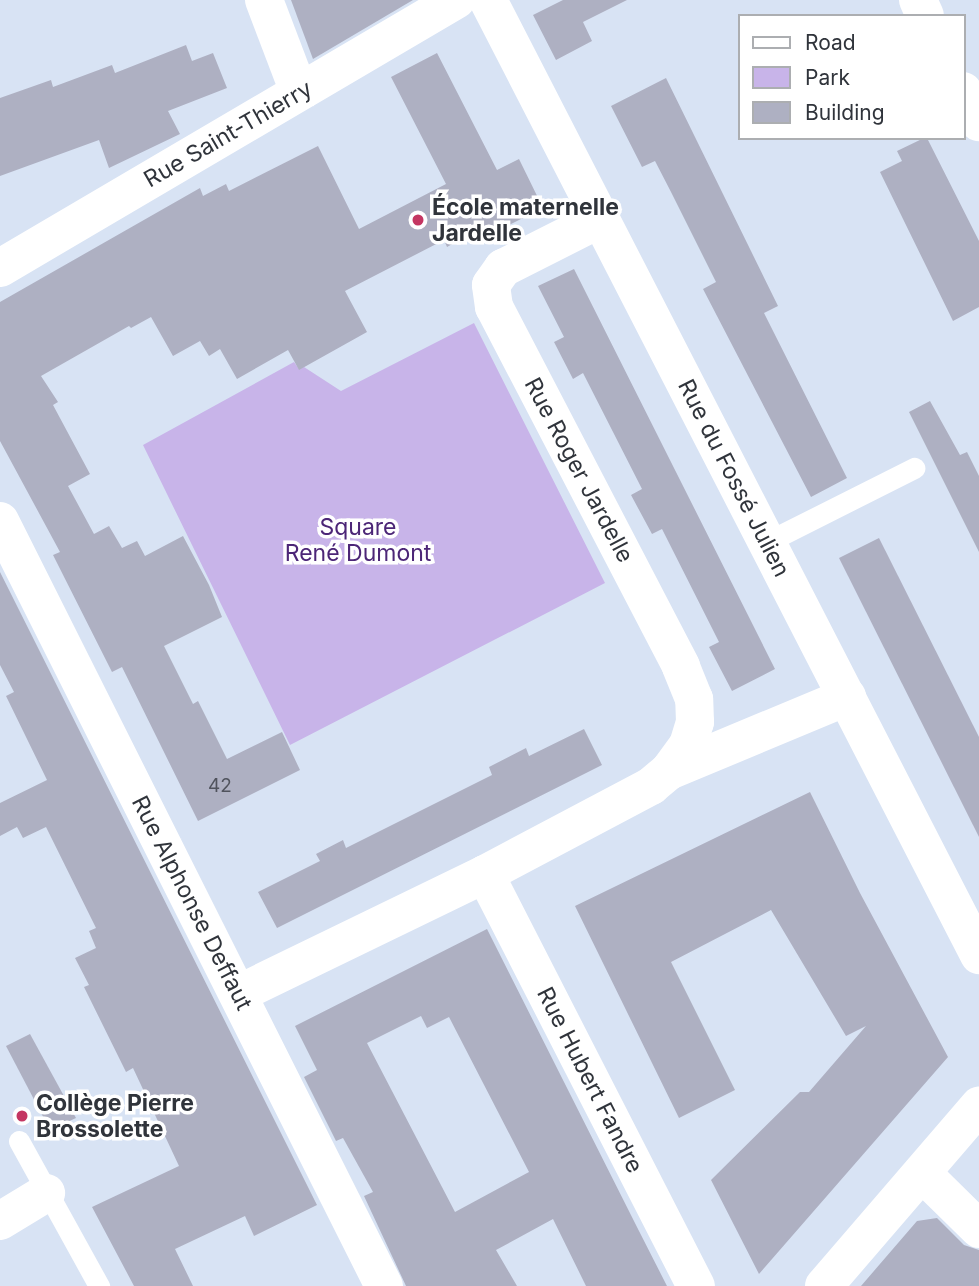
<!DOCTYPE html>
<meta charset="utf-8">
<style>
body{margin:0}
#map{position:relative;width:979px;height:1286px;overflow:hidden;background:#d8e3f4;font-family:Inter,sans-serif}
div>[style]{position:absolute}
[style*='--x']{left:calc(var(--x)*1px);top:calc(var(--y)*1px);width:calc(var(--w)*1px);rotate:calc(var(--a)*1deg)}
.green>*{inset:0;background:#c8b4e9}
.building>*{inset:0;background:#aeb0c2}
.lane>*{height:21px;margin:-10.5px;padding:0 10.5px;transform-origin:10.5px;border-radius:10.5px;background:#fff}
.street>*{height:38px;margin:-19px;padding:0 19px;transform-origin:19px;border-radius:19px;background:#fff}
.dots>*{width:19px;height:19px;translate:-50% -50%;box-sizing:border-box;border:4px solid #fff;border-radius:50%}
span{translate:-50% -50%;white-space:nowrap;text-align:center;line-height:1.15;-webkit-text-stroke:7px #fff;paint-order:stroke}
.number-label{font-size:19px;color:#50535d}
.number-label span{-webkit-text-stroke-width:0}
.street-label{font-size:23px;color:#30343b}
.poi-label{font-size:23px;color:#30343b;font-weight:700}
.left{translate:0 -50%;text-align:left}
.park-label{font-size:23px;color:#4c2677}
.legend{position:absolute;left:738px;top:14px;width:228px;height:126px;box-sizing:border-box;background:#fff;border:2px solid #acaeb1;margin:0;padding:9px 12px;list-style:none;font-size:21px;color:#30343b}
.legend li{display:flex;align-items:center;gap:14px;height:35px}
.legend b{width:35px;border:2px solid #acaeb1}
</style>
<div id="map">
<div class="green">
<div style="clip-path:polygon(474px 323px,605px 583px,290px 745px,143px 445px,294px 362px,299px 369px,304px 367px,341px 391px)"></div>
</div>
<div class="building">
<div style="clip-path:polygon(291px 0,413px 0,313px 59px)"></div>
<div style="clip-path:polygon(563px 0,627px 0,583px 22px,592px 41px,556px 60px,533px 15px)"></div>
<div style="clip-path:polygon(186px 45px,192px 61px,213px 53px,227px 88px,168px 111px,180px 134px,109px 168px,99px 140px,0 176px,0 98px,51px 80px,53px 87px,112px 65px,115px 73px)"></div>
<div style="clip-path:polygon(437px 53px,497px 170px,519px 159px,543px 208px,481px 239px,477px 230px,447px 247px,444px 240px,345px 291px,367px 332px,299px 370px,288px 350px,237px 379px,220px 349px,209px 356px,200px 341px,173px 356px,151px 317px,131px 328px,129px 326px,41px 376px,58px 402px,53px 405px,90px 474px,68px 486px,94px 534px,109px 526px,122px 548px,137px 541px,145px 556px,183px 536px,209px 585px,222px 617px,164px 646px,193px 704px,198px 701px,227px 759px,282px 732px,300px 770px,198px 821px,122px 667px,112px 672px,53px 555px,60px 552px,0 441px,0 302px,200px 188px,203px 196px,226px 184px,229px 191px,318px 146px,359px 229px,446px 184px,391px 77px)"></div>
<div style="clip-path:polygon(666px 78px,778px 306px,764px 313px,847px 478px,811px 497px,703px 289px,716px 282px,671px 192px,655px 161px,642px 167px,611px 106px)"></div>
<div style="clip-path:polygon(924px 138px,927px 138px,979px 241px,979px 307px,953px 321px,880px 172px,902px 161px,897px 151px)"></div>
<div style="clip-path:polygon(574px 269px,775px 669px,732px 691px,709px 647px,719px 642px,662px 529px,652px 534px,631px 495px,642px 489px,583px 373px,573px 379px,554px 342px,564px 337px,538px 286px)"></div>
<div style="clip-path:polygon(930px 401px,960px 455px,967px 452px,979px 476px,979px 552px,909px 412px)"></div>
<div style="clip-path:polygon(879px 538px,979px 737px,979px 837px,839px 558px)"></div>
<div style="clip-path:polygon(0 572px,317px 1205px,254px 1236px,245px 1216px,175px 1249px,193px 1286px,134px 1286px,92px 1207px,179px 1166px,133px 1068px,126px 1072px,84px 987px,89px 985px,75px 958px,96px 948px,89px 931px,96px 928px,46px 827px,23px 838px,17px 827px,0 836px,0 803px,47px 780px,6px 696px,14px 692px,0 665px)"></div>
<div style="clip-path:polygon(584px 729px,602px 765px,277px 928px,258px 892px,320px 861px,316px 854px,343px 840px,346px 848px,492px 775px,489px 767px,526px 748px,529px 756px)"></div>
<div style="clip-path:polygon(810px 792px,860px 893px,948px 1057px,759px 1274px,711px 1180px,800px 1092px,809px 1092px,866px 1026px,846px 1036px,771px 910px,671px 962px,735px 1090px,679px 1118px,575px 906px)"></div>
<div style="clip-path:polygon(evenodd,487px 929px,639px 1231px,667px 1286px,586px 1286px,553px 1219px,496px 1250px,517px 1286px,406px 1286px,364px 1196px,373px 1192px,343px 1138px,336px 1141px,304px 1077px,317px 1070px,295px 1026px,487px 929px,421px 1016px,427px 1028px,449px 1017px,529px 1172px,455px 1212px,367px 1043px,421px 1016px)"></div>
<div style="clip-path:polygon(30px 1034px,76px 1118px,50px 1130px,6px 1046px)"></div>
<div style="clip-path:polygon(937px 1218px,964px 1245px,979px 1250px,979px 1286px,861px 1286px,917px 1221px)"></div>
</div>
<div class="lane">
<div style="--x:767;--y:542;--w:165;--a:-26.7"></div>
<div style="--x:19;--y:1141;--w:166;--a:61.1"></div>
</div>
<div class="street">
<div style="--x:264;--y:0;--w:98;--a:69.2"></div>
<div style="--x:488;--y:0;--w:1074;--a:62.79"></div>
<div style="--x:918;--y:0;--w:17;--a:66"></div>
<div style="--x:963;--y:91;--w:35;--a:63"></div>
<div style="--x:0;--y:268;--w:529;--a:-30.44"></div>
<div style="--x:0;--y:521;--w:856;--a:63.35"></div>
<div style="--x:669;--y:771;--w:193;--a:-22.6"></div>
<div style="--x:485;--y:874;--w:463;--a:62.9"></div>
<div style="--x:238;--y:994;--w:275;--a:-25.9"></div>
<div style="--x:485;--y:874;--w:188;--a:-27.9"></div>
<div style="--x:651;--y:786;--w:23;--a:-40"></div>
<div style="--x:669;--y:771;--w:32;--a:-54"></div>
<div style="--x:688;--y:745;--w:24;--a:-73"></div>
<div style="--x:695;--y:722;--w:23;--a:-92"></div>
<div style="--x:694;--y:699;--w:35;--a:-112"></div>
<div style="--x:681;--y:666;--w:405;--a:-117.5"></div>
<div style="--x:494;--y:307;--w:22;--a:-98"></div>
<div style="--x:491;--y:285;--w:21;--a:-55"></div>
<div style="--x:503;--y:268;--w:109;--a:-26.8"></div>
<div style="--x:922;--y:1173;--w:80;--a:44.5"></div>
<div style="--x:0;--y:1221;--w:54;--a:-31.3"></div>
<div style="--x:824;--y:1286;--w:238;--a:-49.3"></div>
</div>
<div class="dots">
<div style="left:418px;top:220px;background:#c43662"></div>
<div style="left:22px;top:1116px;background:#c43662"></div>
</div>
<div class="number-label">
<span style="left:220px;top:786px">42</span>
</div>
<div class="street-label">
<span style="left:228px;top:134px;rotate:-30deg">Rue Saint-Thierry</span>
<span style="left:579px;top:470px;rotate:62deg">Rue Roger Jardelle</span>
<span style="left:734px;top:478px;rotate:63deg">Rue du Fossé Julien</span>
<span style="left:192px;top:903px;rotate:63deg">Rue Alphonse Deffaut</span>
<span style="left:590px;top:1080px;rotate:63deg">Rue Hubert Fandre</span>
</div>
<div class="poi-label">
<span class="left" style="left:432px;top:220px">École maternelle<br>Jardelle</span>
<span class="left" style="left:36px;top:1116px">Collège Pierre<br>Brossolette</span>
</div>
<div class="park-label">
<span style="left:358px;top:540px">Square<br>René Dumont</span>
</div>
<ul class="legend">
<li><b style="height:9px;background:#fff"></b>Road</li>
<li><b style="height:19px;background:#c8b4e9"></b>Park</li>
<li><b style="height:19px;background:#aeb0c2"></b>Building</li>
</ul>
</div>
